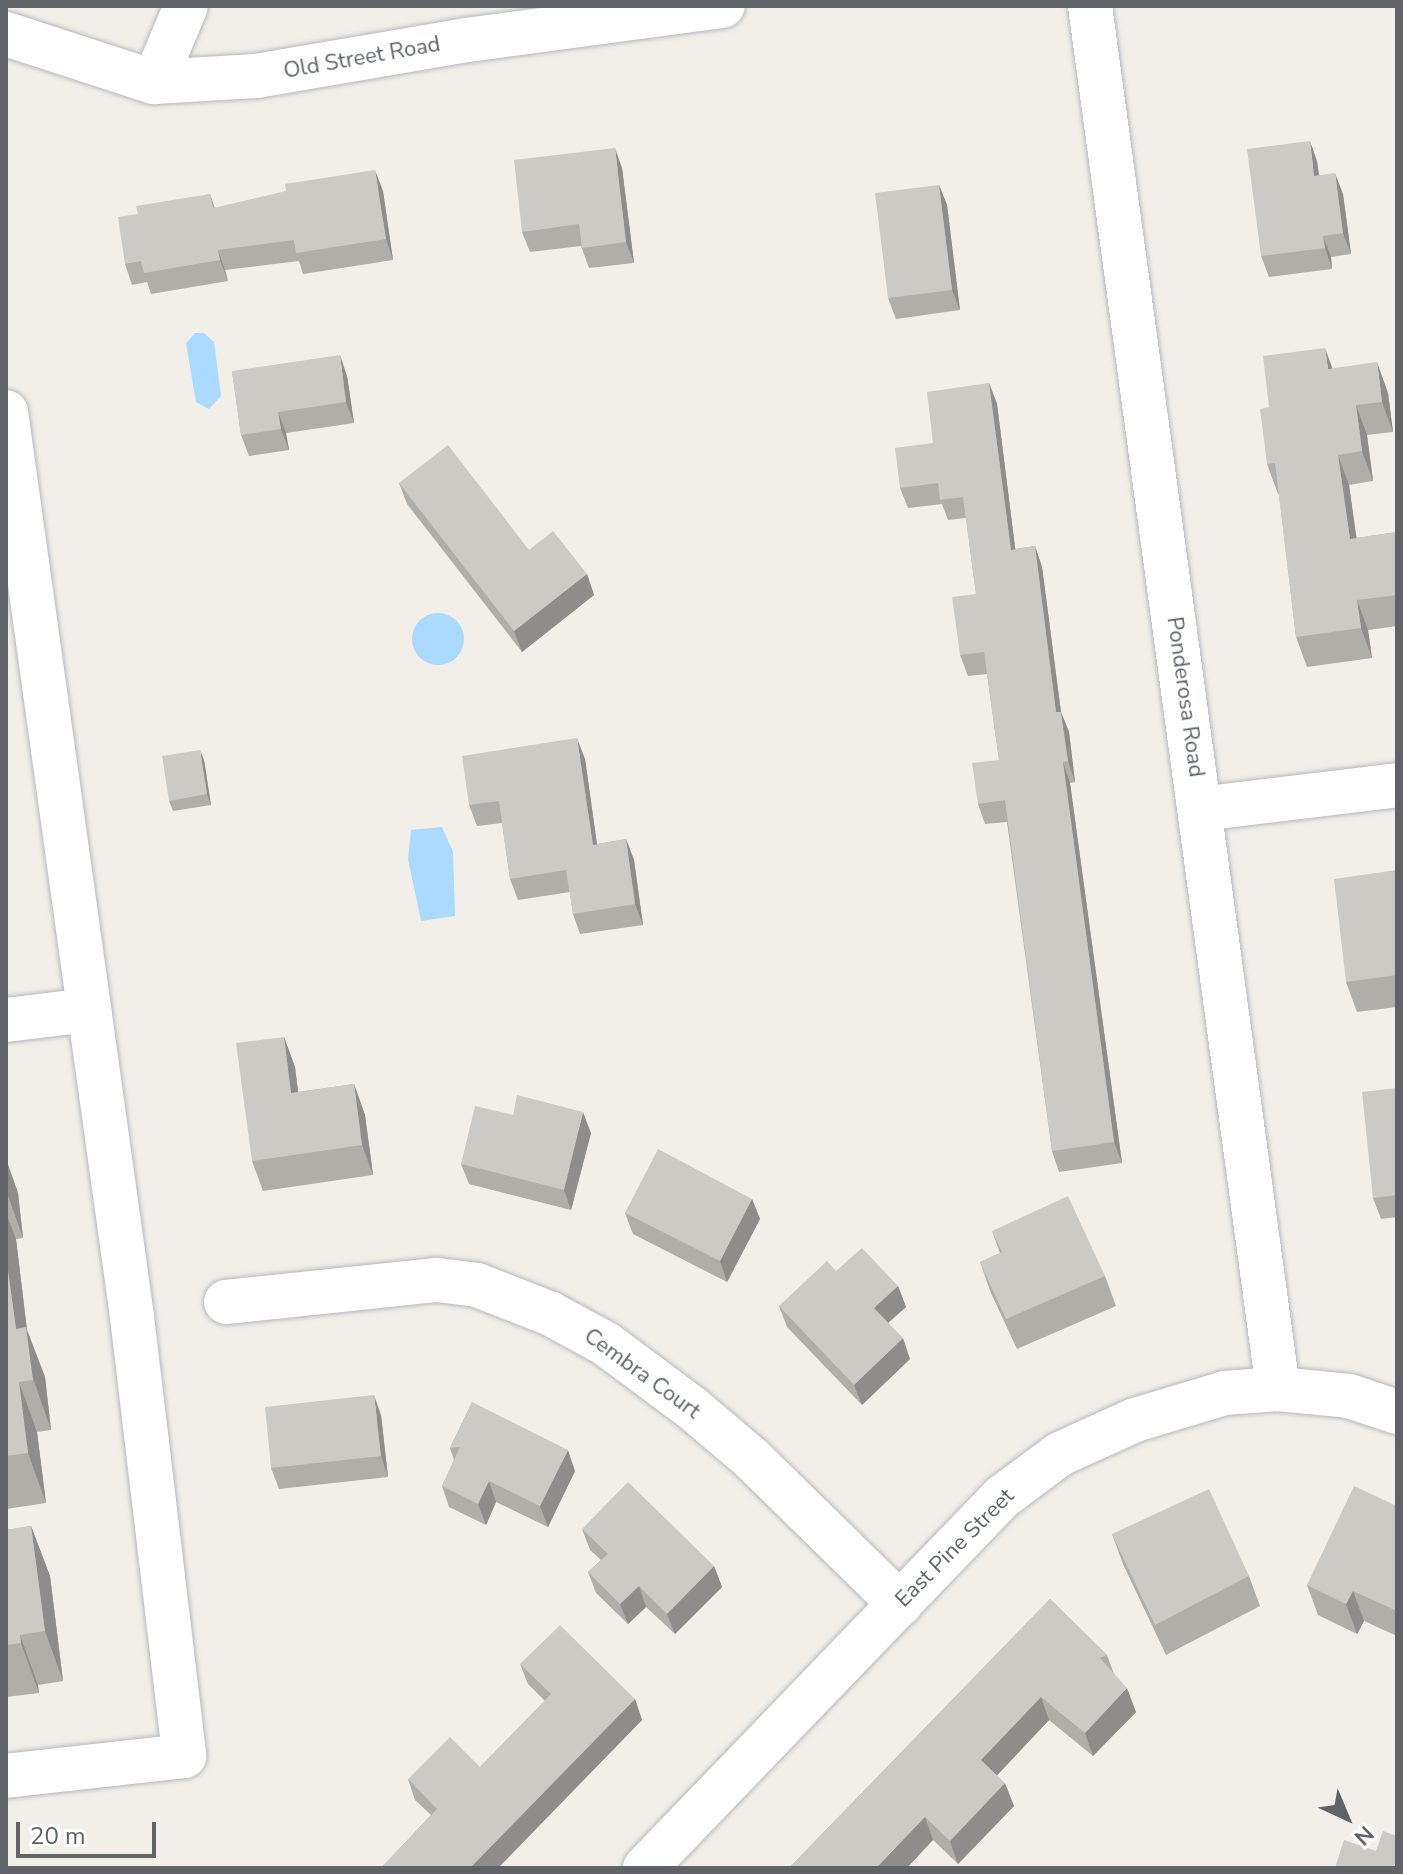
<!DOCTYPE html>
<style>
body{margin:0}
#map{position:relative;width:1403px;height:1874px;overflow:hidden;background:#f1efe8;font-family:"Nunito Sans",sans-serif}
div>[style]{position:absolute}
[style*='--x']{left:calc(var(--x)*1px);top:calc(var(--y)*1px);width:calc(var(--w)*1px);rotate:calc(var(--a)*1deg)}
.water>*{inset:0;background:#aadaff}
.round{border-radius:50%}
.roads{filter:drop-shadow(0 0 2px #b5b8bc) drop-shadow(0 0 2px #b5b8bc)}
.minor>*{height:44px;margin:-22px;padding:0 22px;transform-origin:22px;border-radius:22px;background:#fff}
.wall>*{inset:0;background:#afaea9}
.shaded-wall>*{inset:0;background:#8f8d8a}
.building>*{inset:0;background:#cccac5}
span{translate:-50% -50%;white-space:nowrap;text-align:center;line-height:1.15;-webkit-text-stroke:6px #fff;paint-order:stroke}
.street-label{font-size:22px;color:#5f6368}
.frame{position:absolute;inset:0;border:8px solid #5f6368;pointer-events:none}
.north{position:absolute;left:1307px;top:1778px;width:80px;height:80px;-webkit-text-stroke:6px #fff;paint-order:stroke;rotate:136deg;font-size:22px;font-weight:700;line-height:32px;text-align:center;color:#5f6368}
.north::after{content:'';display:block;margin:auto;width:28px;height:36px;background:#5f6368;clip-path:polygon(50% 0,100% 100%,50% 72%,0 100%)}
.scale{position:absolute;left:16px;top:1822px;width:140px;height:36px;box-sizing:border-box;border:4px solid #5f6368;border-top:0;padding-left:10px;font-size:24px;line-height:28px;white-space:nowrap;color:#5f6368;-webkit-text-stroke:6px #fff;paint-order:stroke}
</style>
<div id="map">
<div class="water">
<div style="clip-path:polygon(195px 333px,204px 333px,214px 342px,221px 396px,209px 409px,196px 402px,186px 343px)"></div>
<div class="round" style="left:412px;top:613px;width:52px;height:52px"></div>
<div style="clip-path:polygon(442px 827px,453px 852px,455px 916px,421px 921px,408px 859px,411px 830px)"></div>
</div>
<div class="roads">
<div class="minor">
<div style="--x:1090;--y:6;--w:1396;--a:82.26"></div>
<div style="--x:6;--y:34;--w:156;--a:18"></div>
<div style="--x:154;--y:82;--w:102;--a:-3.4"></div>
<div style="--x:256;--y:76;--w:214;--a:-9.7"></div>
<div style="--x:467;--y:40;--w:258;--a:-7.6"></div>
<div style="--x:154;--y:82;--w:82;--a:-67.2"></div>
<div style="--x:6;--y:412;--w:914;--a:82.07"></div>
<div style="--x:132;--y:1317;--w:442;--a:83.2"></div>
<div style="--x:184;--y:1756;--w:179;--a:173.6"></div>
<div style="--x:1200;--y:809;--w:198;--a:-6.9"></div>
<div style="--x:6;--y:1020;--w:84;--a:-6.9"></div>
<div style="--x:226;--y:1302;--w:212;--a:-6"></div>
<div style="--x:437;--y:1280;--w:40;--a:7.1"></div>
<div style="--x:477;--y:1285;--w:79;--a:21.4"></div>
<div style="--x:551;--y:1314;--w:63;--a:28.6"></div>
<div style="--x:606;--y:1344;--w:107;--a:36.7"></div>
<div style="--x:692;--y:1408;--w:77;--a:40.3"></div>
<div style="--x:751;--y:1458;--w:209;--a:44.4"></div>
<div style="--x:645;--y:1868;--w:515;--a:-46.1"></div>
<div style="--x:1002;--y:1497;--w:72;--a:-36.6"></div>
<div style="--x:1060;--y:1454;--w:82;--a:-24.4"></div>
<div style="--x:1135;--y:1420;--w:94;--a:-16.7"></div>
<div style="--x:1225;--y:1393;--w:53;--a:-4.3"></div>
<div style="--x:1278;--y:1389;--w:71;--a:5.6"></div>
<div style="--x:1349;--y:1396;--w:51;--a:18.4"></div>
</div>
</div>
<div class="wall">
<div style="clip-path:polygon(1317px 161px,1319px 175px,1343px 194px,1351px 254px,1331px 257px,1332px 269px,1269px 277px,1261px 256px)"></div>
<div style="clip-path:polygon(622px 168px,634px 263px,589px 268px,581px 246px,530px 252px,522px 232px)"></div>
<div style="clip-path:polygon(939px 185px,947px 205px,960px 310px,896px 319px,888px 298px)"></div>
<div style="clip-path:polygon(383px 191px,393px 260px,303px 274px,299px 261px,225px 270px,228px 281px,151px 294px,147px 282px,132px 285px,125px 264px,138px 214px,210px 194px,215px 208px)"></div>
<div style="clip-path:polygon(1332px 369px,1388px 393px,1393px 432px,1367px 435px,1373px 481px,1349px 485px,1356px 538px,1397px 532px,1397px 626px,1368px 630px,1372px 658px,1307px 667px,1296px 637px,1279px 494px,1278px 494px,1267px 464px,1269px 407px)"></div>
<div style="clip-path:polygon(232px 371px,347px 376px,354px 423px,286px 433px,289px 450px,249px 456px,241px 435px)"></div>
<div style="clip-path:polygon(989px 383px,997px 404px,1015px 549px,1035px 546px,1042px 567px,1061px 712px,1069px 732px,1075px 782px,1070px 783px,1122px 1163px,1059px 1172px,1052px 1151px,1007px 822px,985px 824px,978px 804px,999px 760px,987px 674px,968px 676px,960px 655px,976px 594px,966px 518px,948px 520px,942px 504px,908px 508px,900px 488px,933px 443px)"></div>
<div style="clip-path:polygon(399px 483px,529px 550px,587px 574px,594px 595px,522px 652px,407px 504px)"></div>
<div style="clip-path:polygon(585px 759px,597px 844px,626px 839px,634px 860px,643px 925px,580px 934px,573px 914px,570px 892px,518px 900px,510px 879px,502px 823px,477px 826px,469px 805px)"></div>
<div style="clip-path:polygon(204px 760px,211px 805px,173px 811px,169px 801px)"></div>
<div style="clip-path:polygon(1397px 870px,1397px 1007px,1357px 1012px,1346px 982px)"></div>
<div style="clip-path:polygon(284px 1037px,295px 1067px,298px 1092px,354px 1084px,365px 1115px,373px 1175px,263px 1191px,252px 1161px)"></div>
<div style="clip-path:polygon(1397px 1088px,1397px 1217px,1381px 1219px,1373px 1198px)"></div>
<div style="clip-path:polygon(513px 1115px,591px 1133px,571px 1210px,469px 1184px,461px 1164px)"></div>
<div style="clip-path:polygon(6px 1159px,18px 1193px,23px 1238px,16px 1239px,27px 1330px,45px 1377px,51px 1430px,37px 1432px,46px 1503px,6px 1509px)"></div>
<div style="clip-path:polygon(752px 1199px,760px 1219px,727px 1282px,633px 1234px,625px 1213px)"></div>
<div style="clip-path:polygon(992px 1231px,1105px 1276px,1116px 1306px,1017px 1349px,991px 1293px,980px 1262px,1000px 1253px)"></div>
<div style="clip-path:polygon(836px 1271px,898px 1286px,906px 1307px,888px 1323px,910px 1359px,862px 1405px,787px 1327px,779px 1306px)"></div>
<div style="clip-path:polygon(472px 1402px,575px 1471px,548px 1527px,496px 1502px,486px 1525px,449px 1507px,442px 1486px,454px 1460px,450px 1448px)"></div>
<div style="clip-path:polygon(381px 1415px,388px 1477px,279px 1489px,271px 1468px)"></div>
<div style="clip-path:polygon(1397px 1506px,1397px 1636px,1364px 1621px,1357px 1634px,1318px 1615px,1307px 1585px)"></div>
<div style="clip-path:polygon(31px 1526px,50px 1576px,63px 1681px,38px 1685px,39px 1693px,6px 1697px,6px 1530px)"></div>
<div style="clip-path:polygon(582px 1529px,714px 1566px,722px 1587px,675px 1634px,646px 1607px,628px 1624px,596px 1593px,588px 1572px,601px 1560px,590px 1550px)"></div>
<div style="clip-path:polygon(1112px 1534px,1249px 1576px,1260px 1606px,1166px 1655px,1123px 1564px)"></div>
<div style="clip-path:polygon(1050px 1599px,1107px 1655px,1114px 1674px,1136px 1712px,1093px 1756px,1049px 1720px,997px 1775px,1014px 1806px,958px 1864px,933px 1840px,789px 1868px)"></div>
<div style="clip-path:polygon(520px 1664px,635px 1699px,642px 1720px,498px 1868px,381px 1868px,431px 1815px,415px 1800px,408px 1779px,480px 1767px,545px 1701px,528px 1684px)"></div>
</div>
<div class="shaded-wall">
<div style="clip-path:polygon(1310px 141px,1317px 161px,1322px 197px,1314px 176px)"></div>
<div style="clip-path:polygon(615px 148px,622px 168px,634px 263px,626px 242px)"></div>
<div style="clip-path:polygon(375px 170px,383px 191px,393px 260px,386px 239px)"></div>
<div style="clip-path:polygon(1335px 173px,1343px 194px,1351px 254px,1343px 233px)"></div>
<div style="clip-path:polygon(939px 185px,947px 205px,960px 310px,952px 290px)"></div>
<div style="clip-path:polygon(1323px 236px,1331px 257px,1332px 269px,1325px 248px)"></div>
<div style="clip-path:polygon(218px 250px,225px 270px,228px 281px,220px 260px)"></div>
<div style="clip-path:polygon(1325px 348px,1336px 378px,1328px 369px)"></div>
<div style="clip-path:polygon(340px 355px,347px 376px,354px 423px,346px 402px)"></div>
<div style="clip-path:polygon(1377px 362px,1388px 393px,1393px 432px,1382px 402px)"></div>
<div style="clip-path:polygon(989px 383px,997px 404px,1018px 570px,1011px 550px)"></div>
<div style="clip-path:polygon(1356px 405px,1367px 435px,1373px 481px,1362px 451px)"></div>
<div style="clip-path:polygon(278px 412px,286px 433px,289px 450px,281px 429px)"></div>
<div style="clip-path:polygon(1338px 455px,1349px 485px,1361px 569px,1350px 539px)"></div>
<div style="clip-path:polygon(1035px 546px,1042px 567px,1061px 712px,1069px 732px,1075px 782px,1068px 761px,1056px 712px)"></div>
<div style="clip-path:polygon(587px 574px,594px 595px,522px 652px,514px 631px)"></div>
<div style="clip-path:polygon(1357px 600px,1368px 630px,1372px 658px,1361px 628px)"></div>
<div style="clip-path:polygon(577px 738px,585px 759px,600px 866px,593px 845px)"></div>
<div style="clip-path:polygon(200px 750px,204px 760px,211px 805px,207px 794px)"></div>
<div style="clip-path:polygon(1063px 762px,1070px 783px,1122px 1163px,1114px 1142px)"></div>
<div style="clip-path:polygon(626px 839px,634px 860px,643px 925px,635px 904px)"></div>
<div style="clip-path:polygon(284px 1037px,295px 1067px,302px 1123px,291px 1093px)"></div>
<div style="clip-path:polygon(354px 1084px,365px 1115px,373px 1175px,362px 1145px)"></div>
<div style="clip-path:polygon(583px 1112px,591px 1133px,571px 1210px,564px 1190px)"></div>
<div style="clip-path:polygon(6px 1159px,18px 1193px,23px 1238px,6px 1190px)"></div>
<div style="clip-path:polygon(752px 1199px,760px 1219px,727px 1282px,720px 1261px)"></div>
<div style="clip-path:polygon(6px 1213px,16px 1239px,27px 1330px,45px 1377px,51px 1430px,16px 1329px,6px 1256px)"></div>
<div style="clip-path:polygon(898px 1286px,906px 1307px,881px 1329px,874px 1308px)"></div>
<div style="clip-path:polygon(903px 1338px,910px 1359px,862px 1405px,854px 1385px)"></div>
<div style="clip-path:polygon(19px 1382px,37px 1432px,46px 1503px,28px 1453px)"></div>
<div style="clip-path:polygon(374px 1395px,381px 1415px,388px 1477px,381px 1456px)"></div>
<div style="clip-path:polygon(568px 1450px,575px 1471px,548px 1527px,540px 1506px)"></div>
<div style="clip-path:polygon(489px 1481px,496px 1502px,486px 1525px,478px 1504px)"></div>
<div style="clip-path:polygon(31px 1526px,50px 1576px,63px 1681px,45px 1631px)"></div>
<div style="clip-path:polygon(714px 1566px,722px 1587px,675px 1634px,667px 1614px)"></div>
<div style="clip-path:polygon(639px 1586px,646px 1607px,628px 1624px,620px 1604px)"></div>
<div style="clip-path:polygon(1353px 1591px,1364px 1621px,1357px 1634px,1346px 1604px)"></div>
<div style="clip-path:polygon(20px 1635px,38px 1685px,39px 1693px,21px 1643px)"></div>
<div style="clip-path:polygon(1127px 1688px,1136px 1712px,1093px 1756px,1085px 1733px)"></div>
<div style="clip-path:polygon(1041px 1697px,1049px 1720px,990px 1783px,981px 1760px)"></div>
<div style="clip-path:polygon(635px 1699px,642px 1720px,498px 1868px,470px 1868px)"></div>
<div style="clip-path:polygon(1005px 1783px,1014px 1806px,958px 1864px,950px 1841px)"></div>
<div style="clip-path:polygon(925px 1817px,933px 1840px,907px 1868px,876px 1868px)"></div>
</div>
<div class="building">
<div style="clip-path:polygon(1310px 141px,1314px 176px,1335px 173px,1343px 233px,1323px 236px,1325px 248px,1261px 256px,1247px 149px)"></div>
<div style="clip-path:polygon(615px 148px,626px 242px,582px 248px,579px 224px,522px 232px,514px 160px)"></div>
<div style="clip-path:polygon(375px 170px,386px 239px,296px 253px,294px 240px,218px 250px,220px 260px,144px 273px,141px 261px,125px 264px,118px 217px,138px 214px,136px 206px,210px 194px,213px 208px,286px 191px,285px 184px)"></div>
<div style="clip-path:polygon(939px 185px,952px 290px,888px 298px,875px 193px)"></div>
<div style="clip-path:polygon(1325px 348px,1328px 369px,1377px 362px,1382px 402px,1356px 405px,1362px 451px,1338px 455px,1350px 539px,1397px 532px,1397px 595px,1357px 600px,1361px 628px,1296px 637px,1275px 463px,1267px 464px,1260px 409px,1269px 407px,1263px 356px)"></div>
<div style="clip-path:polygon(340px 355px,346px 402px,278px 412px,281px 429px,241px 435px,232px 371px)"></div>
<div style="clip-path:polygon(989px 383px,1011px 550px,1035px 546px,1056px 712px,1061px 712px,1068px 761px,1063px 762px,1114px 1142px,1052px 1151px,1005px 800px,978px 804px,972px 763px,999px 760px,984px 652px,960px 655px,952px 597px,976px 594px,963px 497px,940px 500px,938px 483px,900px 488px,895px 448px,933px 443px,927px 392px)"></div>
<div style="clip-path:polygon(448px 445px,529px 550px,553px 531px,587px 574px,514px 631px,399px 483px)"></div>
<div style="clip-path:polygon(577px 738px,593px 845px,626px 839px,635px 904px,573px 914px,566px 870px,510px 879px,499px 801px,469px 805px,462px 756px)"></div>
<div style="clip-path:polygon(200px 750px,207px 794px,169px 801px,162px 756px)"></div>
<div style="clip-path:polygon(1397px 870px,1397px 975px,1346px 982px,1334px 879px)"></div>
<div style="clip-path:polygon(284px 1037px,291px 1093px,354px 1084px,362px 1145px,252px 1161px,236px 1043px)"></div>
<div style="clip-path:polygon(1397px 1088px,1397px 1195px,1373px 1198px,1362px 1092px)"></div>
<div style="clip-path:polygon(517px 1095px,583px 1112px,564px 1190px,461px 1164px,475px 1106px,513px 1115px)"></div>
<div style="clip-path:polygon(658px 1149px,752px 1199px,720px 1261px,625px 1213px)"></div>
<div style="clip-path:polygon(1068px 1196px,1105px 1276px,1006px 1319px,980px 1262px,1002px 1252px,992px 1231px)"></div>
<div style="clip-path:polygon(862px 1248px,898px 1286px,874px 1308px,903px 1338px,854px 1385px,779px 1306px,827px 1261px,836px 1271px)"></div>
<div style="clip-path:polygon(6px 1256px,16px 1329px,26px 1327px,33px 1380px,19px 1382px,28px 1453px,6px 1456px)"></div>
<div style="clip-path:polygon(374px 1395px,381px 1456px,271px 1468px,265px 1407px)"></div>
<div style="clip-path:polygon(472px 1402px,568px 1450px,540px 1506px,489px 1481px,478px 1504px,442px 1486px,460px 1447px,450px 1448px)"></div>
<div style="clip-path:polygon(628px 1482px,714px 1566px,667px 1614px,639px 1586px,620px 1604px,588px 1572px,608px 1554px,582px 1529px)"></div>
<div style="clip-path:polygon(1354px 1486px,1397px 1506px,1397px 1611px,1353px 1591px,1346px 1604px,1307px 1585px)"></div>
<div style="clip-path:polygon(1209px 1489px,1249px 1576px,1155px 1625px,1112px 1534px)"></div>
<div style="clip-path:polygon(31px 1526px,45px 1631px,20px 1635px,21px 1643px,6px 1645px,6px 1530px)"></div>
<div style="clip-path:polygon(1050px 1599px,1107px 1655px,1100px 1658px,1127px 1688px,1085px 1733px,1041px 1697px,981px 1760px,1005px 1783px,950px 1841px,925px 1817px,876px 1868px,789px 1868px)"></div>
<div style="clip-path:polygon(560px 1625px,635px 1699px,470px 1868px,381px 1868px,437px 1809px,408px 1779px,450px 1737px,480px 1767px,551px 1694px,520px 1664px)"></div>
<div style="clip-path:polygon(1383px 1831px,1397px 1836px,1397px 1868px,1335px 1868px,1344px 1840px,1376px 1851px)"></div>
</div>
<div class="street-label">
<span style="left:362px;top:58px;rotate:-10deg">Old Street Road</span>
<span style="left:1185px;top:697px;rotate:82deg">Ponderosa Road</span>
<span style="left:642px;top:1374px;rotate:36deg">Cembra Court</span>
<span style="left:955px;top:1548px;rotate:-45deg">East Pine Street</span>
</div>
<div class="frame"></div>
<div class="north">N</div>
<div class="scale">20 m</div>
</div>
